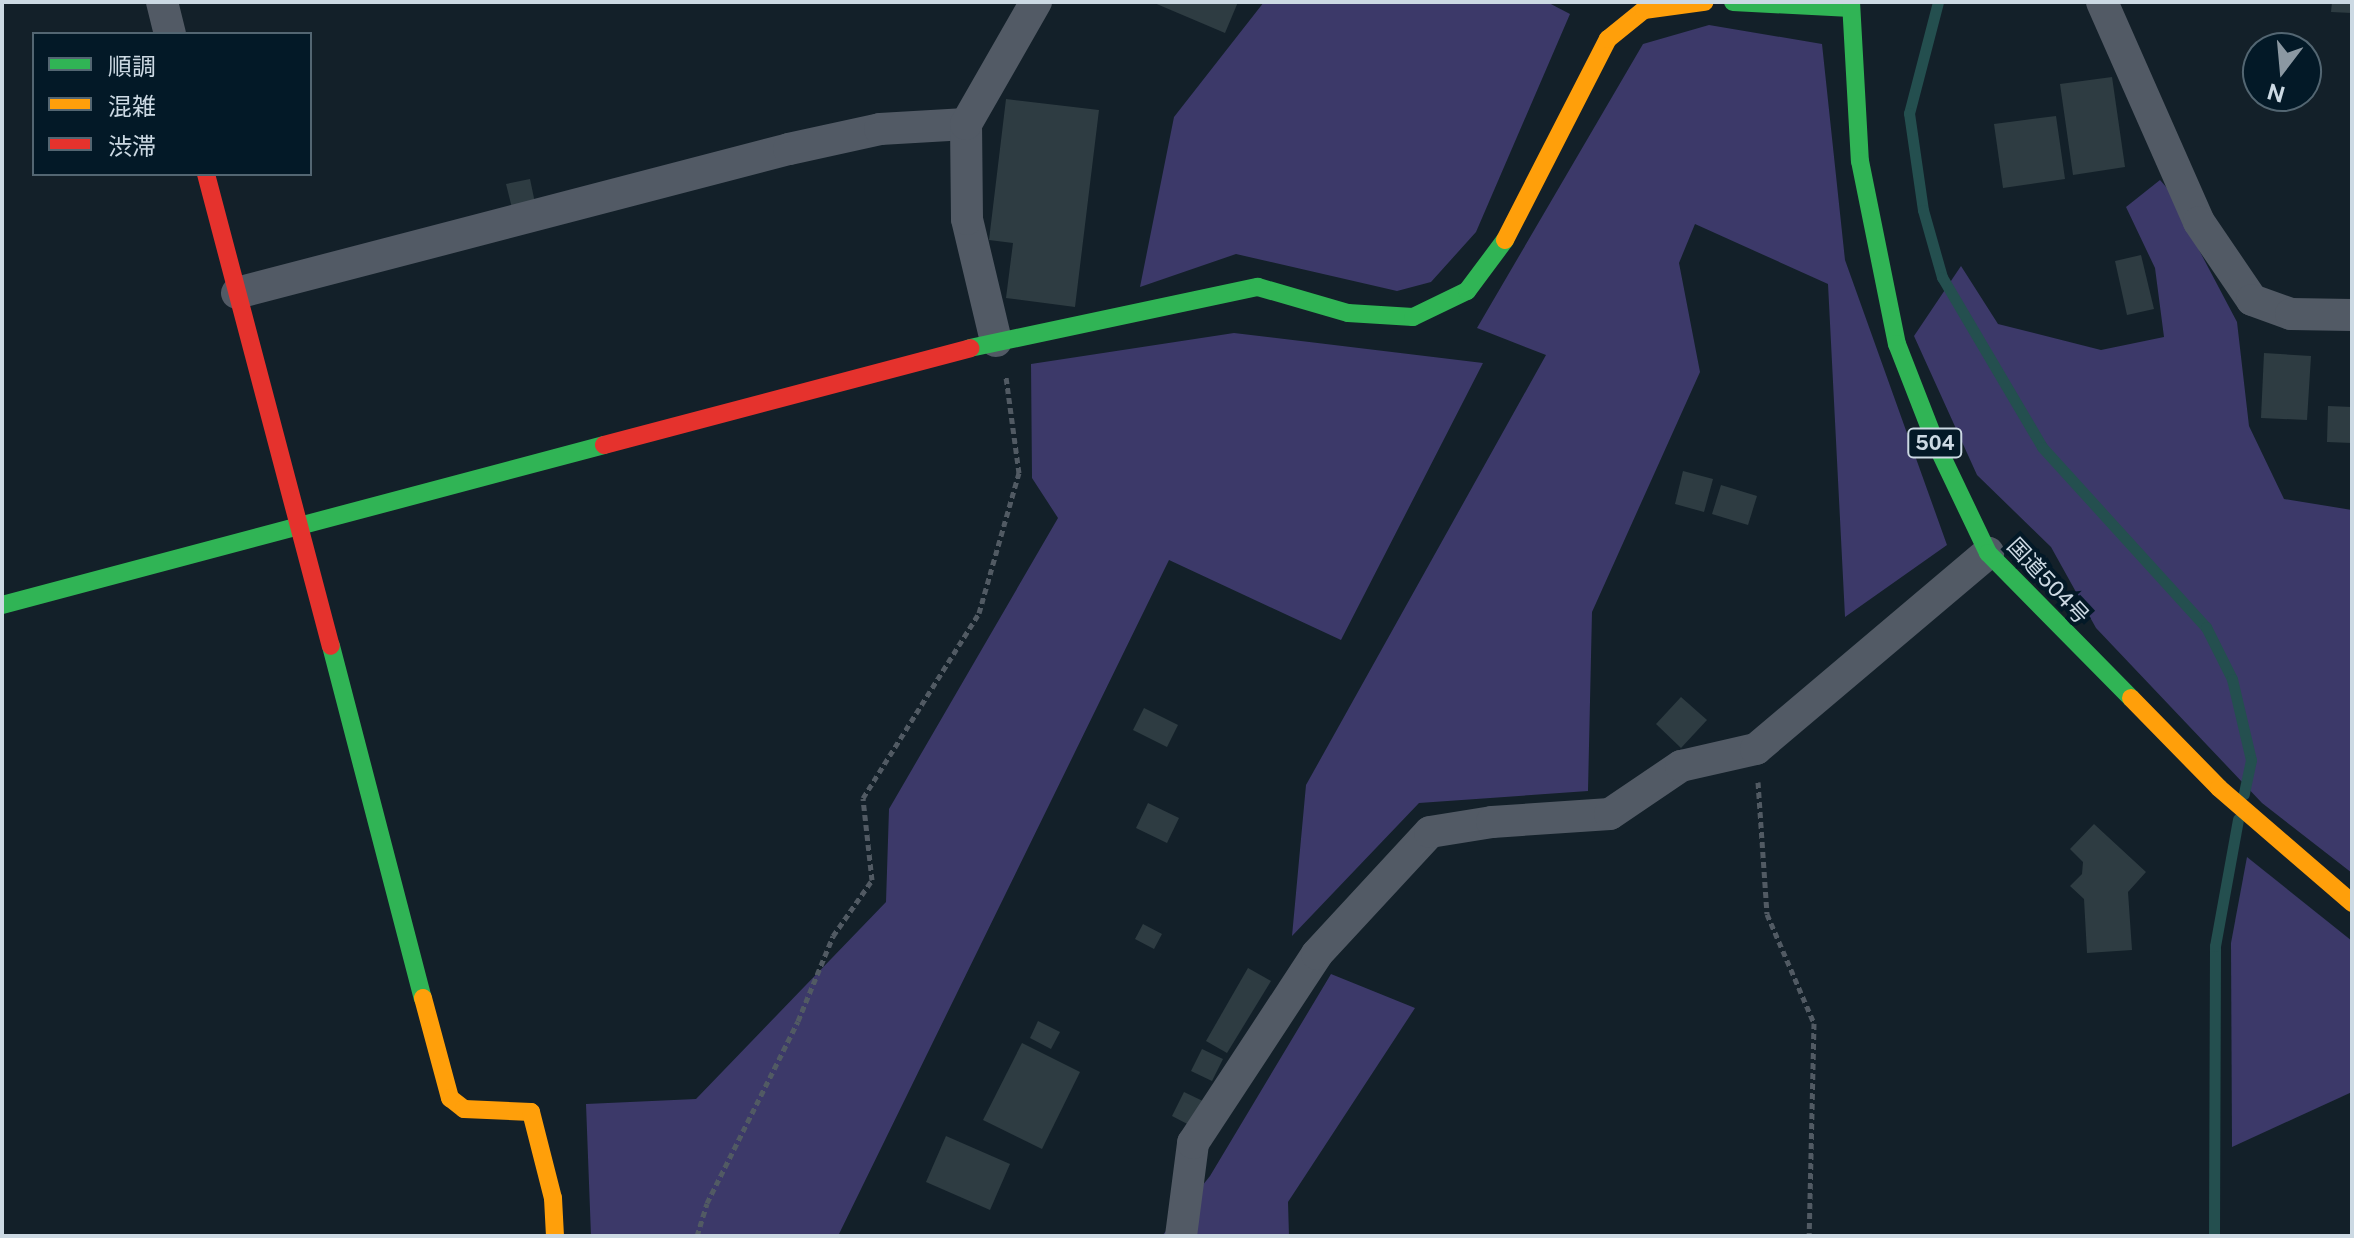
<!DOCTYPE html>
<meta charset="utf-8">
<style>
body{margin:0}
#map{position:relative;width:2354px;height:1238px;overflow:hidden;background:#132029;font-family:"Public Sans","Noto Sans JP",sans-serif}
div>[style]{position:absolute}
[style*='--x']{left:calc(var(--x)*1px);top:calc(var(--y)*1px);width:calc(var(--w)*1px);rotate:calc(var(--a)*1deg)}
.green>*{inset:0;background:#3c3969}
.stream>*{height:11px;margin:-5.5px;padding:0 5.5px;transform-origin:5.5px;border-radius:5.5px;background:#244f4f}
.building>*{inset:0;background:#2e3c42}
.path>*{height:5px;margin-top:-2.5px;transform-origin:0;background:repeating-linear-gradient(90deg,#515a63 0 6px,transparent 0 10px)}
.street>*{height:32px;margin:-16px;padding:0 16px;transform-origin:16px;border-radius:16px;background:#525a65}
.fast>*{height:18px;margin:-9px;padding:0 9px;transform-origin:9px;border-radius:9px;background:#30b455}
.slow>*{height:18px;margin:-9px;padding:0 9px;transform-origin:9px;border-radius:9px;background:#ff9f0a}
.jam>*{height:18px;margin:-9px;padding:0 9px;transform-origin:9px;border-radius:9px;background:#e5322d}
span{translate:-50% -50%;white-space:nowrap;text-align:center;line-height:1.15;-webkit-text-stroke:8px #031927;paint-order:stroke}
.shield-label span{padding:2px 6px;background:#031927;border:2px solid;border-radius:6px;-webkit-text-stroke-width:0}
.shield-label{font-size:20px;color:#ccd9e3;font-weight:700}
.street-label{font-size:22px;color:#ccd9e3}
.frame{position:absolute;inset:0;border:4px solid #ccd9e3;pointer-events:none}
.legend{position:absolute;left:32px;top:32px;width:280px;height:144px;box-sizing:border-box;background:#031927;border:2px solid #536672;margin:0;padding:10px 14px;list-style:none;font-size:24px;color:#ccd9e3}
.legend li{display:flex;align-items:center;gap:16px;height:40px}
.legend b{width:40px;border:2px solid #536672}
.north{position:absolute;left:2242px;top:32px;width:80px;height:80px;box-sizing:border-box;background:#031927;border:2px solid #536672;border-radius:50%;rotate:196deg;font-size:22px;font-weight:700;line-height:32px;text-align:center;color:#ccd9e3}
.north::after{content:'';display:block;margin:auto;width:28px;height:36px;background:#8b98a2;clip-path:polygon(50% 0,100% 100%,50% 72%,0 100%)}
</style>
<div id="map">
<div class="green">
<div style="clip-path:polygon(1264px 2px,1547px 2px,1570px 14px,1476px 232px,1431px 282px,1397px 291px,1236px 254px,1140px 287px,1174px 117px)"></div>
<div style="clip-path:polygon(1709px 25px,1822px 44px,1845px 260px,1947px 545px,1845px 617px,1828px 284px,1695px 224px,1679px 263px,1700px 372px,1592px 612px,1588px 791px,1419px 803px,1292px 936px,1306px 785px,1546px 355px,1477px 328px,1643px 44px)"></div>
<div style="clip-path:polygon(2160px 180px,2189px 213px,2199px 250px,2237px 322px,2249px 426px,2284px 499px,2352px 510px,2352px 873px,2262px 803px,2096px 628px,2051px 547px,1977px 475px,1914px 336px,1961px 266px,1998px 324px,2101px 350px,2164px 337px,2155px 268px,2126px 207px)"></div>
<div style="clip-path:polygon(1234px 333px,1483px 363px,1341px 640px,1169px 560px,838px 1236px,591px 1236px,586px 1104px,696px 1099px,886px 902px,889px 809px,1058px 518px,1032px 478px,1031px 364px)"></div>
<div style="clip-path:polygon(2247px 857px,2352px 941px,2352px 1092px,2232px 1147px,2231px 943px)"></div>
<div style="clip-path:polygon(1331px 974px,1415px 1008px,1288px 1202px,1289px 1236px,1162px 1236px,1210px 1176px)"></div>
</div>
<div class="stream">
<div style="--x:1938;--y:2;--w:115;--a:104.6"></div>
<div style="--x:1909;--y:113;--w:98;--a:81.8"></div>
<div style="--x:1923;--y:210;--w:70;--a:74.2"></div>
<div style="--x:1942;--y:277;--w:197;--a:59.5"></div>
<div style="--x:2042;--y:447;--w:244;--a:47.7"></div>
<div style="--x:2206;--y:627;--w:58;--a:63.4"></div>
<div style="--x:2232;--y:679;--w:83;--a:76.8"></div>
<div style="--x:2251;--y:760;--w:35;--a:102"></div>
<div style="--x:2214;--y:1236;--w:290;--a:-89.8"></div>
<div style="--x:2215;--y:946;--w:129;--a:-79.7"></div>
</div>
<div class="building">
<div style="clip-path:polygon(1152px 2px,1238px 2px,1225px 33px)"></div>
<div style="clip-path:polygon(2332px 2px,2352px 2px,2352px 13px,2331px 12px)"></div>
<div style="clip-path:polygon(2112px 77px,2125px 167px,2073px 175px,2060px 84px)"></div>
<div style="clip-path:polygon(1006px 99px,1099px 110px,1075px 307px,1006px 298px,1013px 243px,989px 240px)"></div>
<div style="clip-path:polygon(2056px 116px,2065px 179px,2003px 188px,1994px 124px)"></div>
<div style="clip-path:polygon(530px 179px,535px 203px,512px 208px,506px 184px)"></div>
<div style="clip-path:polygon(2141px 255px,2154px 309px,2127px 315px,2115px 261px)"></div>
<div style="clip-path:polygon(2264px 353px,2311px 356px,2307px 420px,2261px 418px)"></div>
<div style="clip-path:polygon(2328px 406px,2352px 407px,2352px 443px,2327px 442px)"></div>
<div style="clip-path:polygon(1683px 471px,1713px 479px,1704px 512px,1675px 504px)"></div>
<div style="clip-path:polygon(1721px 485px,1757px 496px,1748px 525px,1712px 514px)"></div>
<div style="clip-path:polygon(1681px 697px,1707px 720px,1681px 748px,1656px 724px)"></div>
<div style="clip-path:polygon(1144px 708px,1178px 725px,1167px 747px,1133px 730px)"></div>
<div style="clip-path:polygon(1148px 803px,1179px 818px,1167px 843px,1136px 828px)"></div>
<div style="clip-path:polygon(2094px 824px,2146px 872px,2128px 892px,2132px 950px,2087px 953px,2084px 899px,2070px 886px,2082px 874px,2083px 862px,2070px 849px)"></div>
<div style="clip-path:polygon(1143px 924px,1162px 934px,1154px 949px,1135px 939px)"></div>
<div style="clip-path:polygon(1248px 968px,1271px 981px,1227px 1053px,1206px 1041px)"></div>
<div style="clip-path:polygon(1038px 1021px,1060px 1032px,1051px 1049px,1030px 1038px)"></div>
<div style="clip-path:polygon(1022px 1043px,1080px 1072px,1042px 1149px,983px 1120px)"></div>
<div style="clip-path:polygon(1202px 1049px,1223px 1059px,1212px 1081px,1191px 1071px)"></div>
<div style="clip-path:polygon(1184px 1092px,1207px 1103px,1195px 1128px,1172px 1116px)"></div>
<div style="clip-path:polygon(946px 1136px,1010px 1164px,990px 1210px,926px 1182px)"></div>
</div>
<div class="path">
<div style="--x:1758;--y:782;--w:132;--a:86.1"></div>
<div style="--x:1767;--y:914;--w:119;--a:66.7"></div>
<div style="--x:1814;--y:1023;--w:213;--a:91.3"></div>
<div style="--x:697;--y:1236;--w:34;--a:-73"></div>
<div style="--x:707;--y:1203;--w:203;--a:-63.4"></div>
<div style="--x:798;--y:1021;--w:92;--a:-67.6"></div>
<div style="--x:833;--y:936;--w:68;--a:-55.1"></div>
<div style="--x:872;--y:880;--w:82;--a:-96.3"></div>
<div style="--x:863;--y:798;--w:218;--a:-57.9"></div>
<div style="--x:979;--y:613;--w:146;--a:-74.1"></div>
<div style="--x:1019;--y:473;--w:97;--a:-97.7"></div>
</div>
<div class="street">
<div style="--x:162;--y:2;--w:33;--a:76"></div>
<div style="--x:2102;--y:2;--w:240;--a:66.2"></div>
<div style="--x:2199;--y:222;--w:94;--a:55.8"></div>
<div style="--x:2252;--y:300;--w:41;--a:19.7"></div>
<div style="--x:2291;--y:314;--w:61;--a:0.9"></div>
<div style="--x:237;--y:293;--w:570;--a:-14.62"></div>
<div style="--x:789;--y:149;--w:93;--a:-12.4"></div>
<div style="--x:880;--y:129;--w:86;--a:-3.3"></div>
<div style="--x:996;--y:341;--w:125;--a:-103.4"></div>
<div style="--x:967;--y:219;--w:95;--a:-90.6"></div>
<div style="--x:966;--y:124;--w:141;--a:-60.2"></div>
<div style="--x:1181;--y:1236;--w:94;--a:-82.6"></div>
<div style="--x:1193;--y:1143;--w:226;--a:-56.7"></div>
<div style="--x:1317;--y:954;--w:166;--a:-47.2"></div>
<div style="--x:1430;--y:832;--w:63;--a:-9.2"></div>
<div style="--x:1492;--y:822;--w:118;--a:-3.9"></div>
<div style="--x:1610;--y:814;--w:86;--a:-34.1"></div>
<div style="--x:1681;--y:766;--w:77;--a:-12.8"></div>
<div style="--x:1756;--y:749;--w:304;--a:-40.2"></div>
</div>
<div class="fast">
<div style="--x:1733;--y:2;--w:118;--a:2.9"></div>
<div style="--x:1851;--y:2;--w:159;--a:86.8"></div>
<div style="--x:1860;--y:161;--w:187;--a:78.6"></div>
<div style="--x:1897;--y:344;--w:107;--a:68.7"></div>
<div style="--x:1936;--y:444;--w:121;--a:64.5"></div>
<div style="--x:1988;--y:553;--w:204;--a:45.4"></div>
<div style="--x:970;--y:348;--w:294;--a:-12"></div>
<div style="--x:1258;--y:287;--w:94;--a:16.1"></div>
<div style="--x:1348;--y:313;--w:65;--a:3.5"></div>
<div style="--x:1413;--y:317;--w:60;--a:-25.7"></div>
<div style="--x:1467;--y:291;--w:64;--a:-53.3"></div>
<div style="--x:2;--y:605;--w:623;--a:-14.88"></div>
<div style="--x:331;--y:646;--w:364;--a:75.4"></div>
</div>
<div class="slow">
<div style="--x:1505;--y:240;--w:226;--a:-62.9"></div>
<div style="--x:1608;--y:39;--w:46;--a:-38.9"></div>
<div style="--x:1644;--y:10;--w:61;--a:-7.6"></div>
<div style="--x:2131;--y:698;--w:126;--a:45.6"></div>
<div style="--x:2219;--y:788;--w:176;--a:40.8"></div>
<div style="--x:423;--y:998;--w:104;--a:74.9"></div>
<div style="--x:450;--y:1098;--w:18;--a:38"></div>
<div style="--x:464;--y:1109;--w:67;--a:2.6"></div>
<div style="--x:531;--y:1112;--w:89;--a:75.7"></div>
<div style="--x:553;--y:1198;--w:38;--a:87"></div>
</div>
<div class="jam">
<div style="--x:206;--y:174;--w:488;--a:75.2"></div>
<div style="--x:604;--y:445;--w:379;--a:-14.8"></div>
</div>
<div class="shield-label">
<span style="left:1935px;top:443px">504</span>
</div>
<div class="street-label">
<span style="left:2048px;top:581px;rotate:47deg">国道504号</span>
</div>
<div class="frame"></div>
<ul class="legend">
<li><b style="height:10px;background:#30b455"></b>順調</li>
<li><b style="height:10px;background:#ff9f0a"></b>混雑</li>
<li><b style="height:10px;background:#e5322d"></b>渋滞</li>
</ul>
<div class="north">N</div>
</div>
